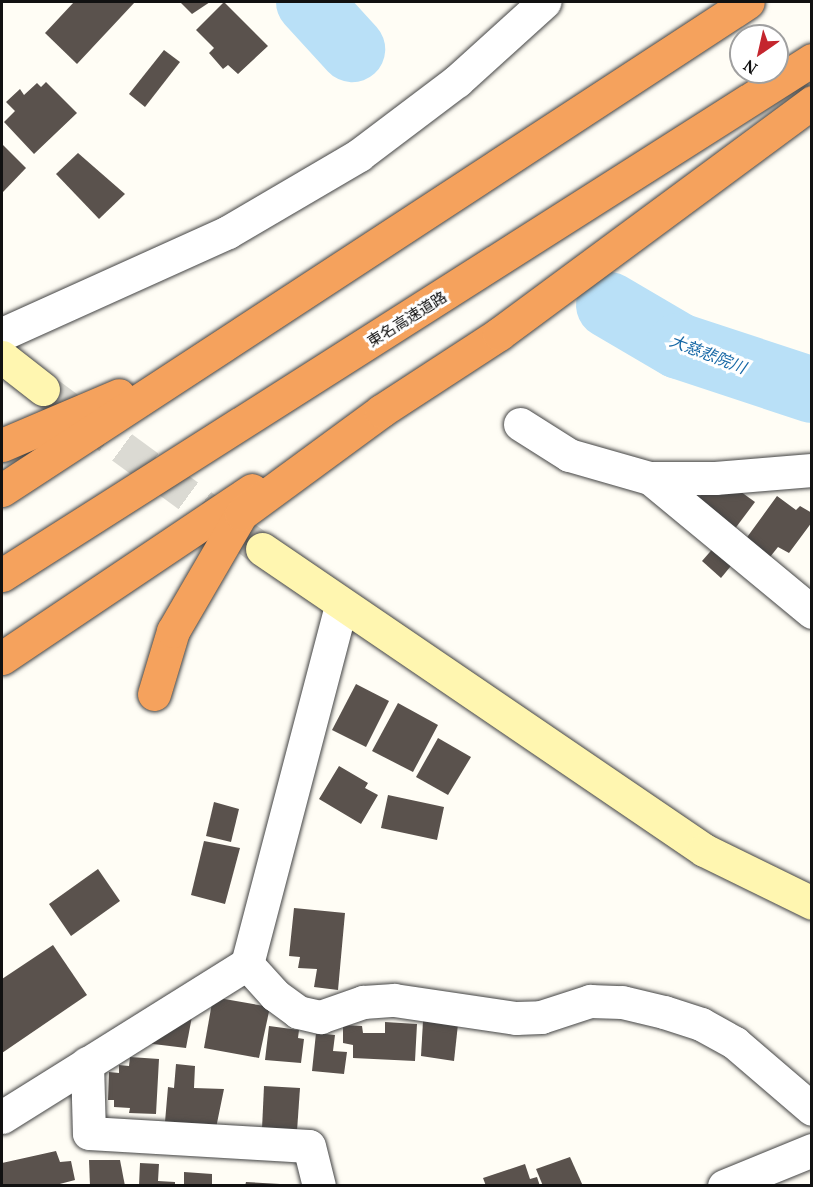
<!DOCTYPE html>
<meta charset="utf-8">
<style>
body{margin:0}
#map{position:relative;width:813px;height:1187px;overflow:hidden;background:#fffdf5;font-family:"PT Serif","Noto Sans JP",serif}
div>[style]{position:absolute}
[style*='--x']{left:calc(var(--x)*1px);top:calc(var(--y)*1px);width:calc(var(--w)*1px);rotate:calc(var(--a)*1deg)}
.river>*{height:66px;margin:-33px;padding:0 33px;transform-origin:33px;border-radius:33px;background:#b9e0f7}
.building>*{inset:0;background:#5a524d}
.secondary-tunnel>*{height:33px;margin-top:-16.5px;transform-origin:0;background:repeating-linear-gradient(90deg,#dbdad3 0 33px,transparent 0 49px)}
.roads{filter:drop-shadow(0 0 2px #444) drop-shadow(0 0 2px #444)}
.street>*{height:33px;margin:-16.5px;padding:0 16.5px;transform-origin:16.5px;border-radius:16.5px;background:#fff}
.secondary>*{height:33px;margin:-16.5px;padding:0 16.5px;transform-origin:16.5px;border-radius:16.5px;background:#fff6b0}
.highway>*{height:33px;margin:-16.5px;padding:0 16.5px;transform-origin:16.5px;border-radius:16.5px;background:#f5a25d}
span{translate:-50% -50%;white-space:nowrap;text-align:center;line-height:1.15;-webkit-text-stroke:6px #fff;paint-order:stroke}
.street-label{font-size:15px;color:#111}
.water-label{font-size:16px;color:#1768a6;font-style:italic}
.frame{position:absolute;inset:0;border:3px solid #111;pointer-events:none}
.north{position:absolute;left:729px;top:24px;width:60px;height:60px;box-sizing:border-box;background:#fff;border:2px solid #a0a0a0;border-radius:50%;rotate:214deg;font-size:16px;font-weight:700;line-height:24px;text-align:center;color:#111}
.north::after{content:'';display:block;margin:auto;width:21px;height:27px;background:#c4262e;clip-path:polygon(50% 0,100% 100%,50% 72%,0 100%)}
</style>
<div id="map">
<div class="river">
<div style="--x:309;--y:2;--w:64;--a:47.5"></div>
<div style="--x:609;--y:305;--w:81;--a:30.4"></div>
<div style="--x:679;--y:346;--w:140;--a:18.3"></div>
</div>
<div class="building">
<div style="clip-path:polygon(74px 2px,135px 2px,77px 64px,45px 33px)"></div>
<div style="clip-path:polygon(180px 2px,210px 2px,192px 14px)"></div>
<div style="clip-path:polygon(224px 2px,268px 46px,238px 74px,228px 65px,223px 69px,209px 53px,214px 48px,196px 30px)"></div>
<div style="clip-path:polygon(164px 50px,180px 62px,145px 107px,129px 94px)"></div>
<div style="clip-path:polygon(46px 82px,77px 113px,34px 154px,4px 122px,15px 111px,6px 102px,20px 89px,24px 95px,37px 83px,41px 87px)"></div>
<div style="clip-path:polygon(2px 144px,26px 168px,3px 192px,2px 191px)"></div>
<div style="clip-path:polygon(78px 153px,125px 194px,99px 219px,56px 174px)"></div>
<div style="clip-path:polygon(737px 489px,755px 502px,734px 530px,696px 501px,705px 490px)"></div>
<div style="clip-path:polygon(777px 496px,796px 510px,800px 506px,812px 513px,812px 522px,789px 553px,778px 547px,770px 557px,745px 540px)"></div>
<div style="clip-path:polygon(716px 545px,735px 561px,721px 578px,702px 561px)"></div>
<div style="clip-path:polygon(356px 684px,389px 701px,366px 747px,332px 730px)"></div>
<div style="clip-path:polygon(398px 703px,438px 725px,413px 772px,372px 751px)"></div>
<div style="clip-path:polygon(438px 738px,471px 757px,448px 795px,416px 777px)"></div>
<div style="clip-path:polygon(339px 766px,368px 783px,365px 788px,378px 795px,361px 824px,319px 799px)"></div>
<div style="clip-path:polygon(388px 795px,444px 807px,437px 840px,381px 828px)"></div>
<div style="clip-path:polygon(214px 802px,239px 809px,231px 842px,206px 836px)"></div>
<div style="clip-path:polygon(204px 841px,240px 848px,225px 904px,191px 895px)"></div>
<div style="clip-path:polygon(98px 869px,120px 901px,71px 936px,49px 904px)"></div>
<div style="clip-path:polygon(294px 908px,345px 913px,338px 990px,314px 987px,317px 969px,298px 968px,300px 957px,289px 956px)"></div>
<div style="clip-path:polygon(53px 945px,87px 995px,2px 1053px,2px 979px)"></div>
<div style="clip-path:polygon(213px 997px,270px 1007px,259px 1058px,204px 1048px)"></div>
<div style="clip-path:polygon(194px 1006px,186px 1048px,145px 1043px)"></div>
<div style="clip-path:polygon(423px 1021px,458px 1024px,454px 1061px,421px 1056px)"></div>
<div style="clip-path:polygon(385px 1022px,417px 1024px,415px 1061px,353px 1058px,353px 1045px,343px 1043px,343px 1025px,362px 1026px,363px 1033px,385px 1033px)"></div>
<div style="clip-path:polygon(269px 1026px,299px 1030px,298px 1038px,304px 1039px,301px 1063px,265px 1060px)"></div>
<div style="clip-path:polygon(316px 1033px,335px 1035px,333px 1051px,347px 1052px,344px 1074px,312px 1071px)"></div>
<div style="clip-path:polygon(130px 1057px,159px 1059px,156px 1114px,129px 1113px,130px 1108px,114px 1107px,114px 1100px,108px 1100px,109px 1072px,119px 1073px,119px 1065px,129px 1066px)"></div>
<div style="clip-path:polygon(176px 1064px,195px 1066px,194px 1088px,224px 1089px,216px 1128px,165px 1122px,168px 1087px,174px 1088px)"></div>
<div style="clip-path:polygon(264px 1086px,300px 1088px,297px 1131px,262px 1129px)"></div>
<div style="clip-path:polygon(56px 1151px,60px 1162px,71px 1161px,75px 1180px,52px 1186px,2px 1186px,2px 1163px)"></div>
<div style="clip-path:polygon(570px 1157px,583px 1186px,543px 1186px,536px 1169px)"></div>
<div style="clip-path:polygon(89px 1160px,120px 1160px,125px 1186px,90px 1186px)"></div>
<div style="clip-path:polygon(140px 1163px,159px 1164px,158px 1181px,175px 1182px,175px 1186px,139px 1186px)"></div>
<div style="clip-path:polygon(525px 1164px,530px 1179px,537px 1177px,540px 1186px,486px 1186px,483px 1178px)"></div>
<div style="clip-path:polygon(184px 1172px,212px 1174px,212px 1186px,184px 1186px)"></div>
<div style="clip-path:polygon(246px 1182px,280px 1184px,280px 1186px,245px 1186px)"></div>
</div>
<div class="secondary-tunnel">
<div style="--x:43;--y:389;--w:271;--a:36.2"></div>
</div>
<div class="roads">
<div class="street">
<div style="--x:2;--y:334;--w:248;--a:-24.3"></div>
<div style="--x:228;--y:232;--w:152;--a:-30.4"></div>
<div style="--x:359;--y:155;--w:123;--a:-37.1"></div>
<div style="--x:457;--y:81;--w:118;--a:-42.2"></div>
<div style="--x:520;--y:424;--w:58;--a:32.3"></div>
<div style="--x:569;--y:455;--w:84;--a:15.9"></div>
<div style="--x:650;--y:478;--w:210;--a:39.6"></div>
<div style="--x:650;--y:478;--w:65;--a:0"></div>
<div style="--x:715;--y:478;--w:97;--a:-4.7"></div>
<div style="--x:247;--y:964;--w:42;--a:47.9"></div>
<div style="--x:275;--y:995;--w:29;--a:36"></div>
<div style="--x:298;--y:1012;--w:23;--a:13"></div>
<div style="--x:320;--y:1017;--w:46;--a:-19.2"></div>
<div style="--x:363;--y:1002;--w:31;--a:-4"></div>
<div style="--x:394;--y:1000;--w:123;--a:8.4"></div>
<div style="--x:516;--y:1018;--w:25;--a:-2"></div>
<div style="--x:541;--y:1017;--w:52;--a:-18.1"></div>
<div style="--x:590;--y:1001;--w:32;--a:2"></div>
<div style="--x:622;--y:1002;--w:43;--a:13.4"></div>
<div style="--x:664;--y:1012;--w:39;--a:18"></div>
<div style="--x:701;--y:1024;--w:39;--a:29"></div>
<div style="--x:735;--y:1043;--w:101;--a:40.6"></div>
<div style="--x:87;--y:1063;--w:70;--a:88.4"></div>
<div style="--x:89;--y:1133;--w:220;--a:3.4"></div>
<div style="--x:309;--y:1146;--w:41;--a:76"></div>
<div style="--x:2;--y:1117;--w:289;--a:-32"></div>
<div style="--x:247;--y:964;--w:371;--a:-75.3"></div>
<div style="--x:724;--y:1186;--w:95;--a:-22.2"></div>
</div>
<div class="secondary">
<div style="--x:2;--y:357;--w:52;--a:38"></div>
<div style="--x:262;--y:549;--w:535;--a:34.25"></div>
<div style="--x:704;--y:850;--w:120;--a:26.1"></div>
</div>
<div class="highway">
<div style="--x:2;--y:445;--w:127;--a:-23.1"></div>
<div style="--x:2;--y:490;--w:891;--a:-33.19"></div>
<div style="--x:2;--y:575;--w:960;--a:-32.45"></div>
<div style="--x:2;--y:658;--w:301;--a:-33.9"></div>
<div style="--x:154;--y:694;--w:66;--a:-73.2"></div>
<div style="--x:173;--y:631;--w:135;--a:-59.8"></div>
<div style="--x:241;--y:514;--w:174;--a:-36.3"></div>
<div style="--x:381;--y:411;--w:141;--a:-33.1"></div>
<div style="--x:499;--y:334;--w:390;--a:-36.5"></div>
</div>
</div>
<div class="street-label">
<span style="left:407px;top:319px;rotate:-32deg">東名高速道路</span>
</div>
<div class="water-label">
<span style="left:708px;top:354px;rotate:21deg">大慈悲院川</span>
</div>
<div class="frame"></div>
<div class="north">N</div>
</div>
